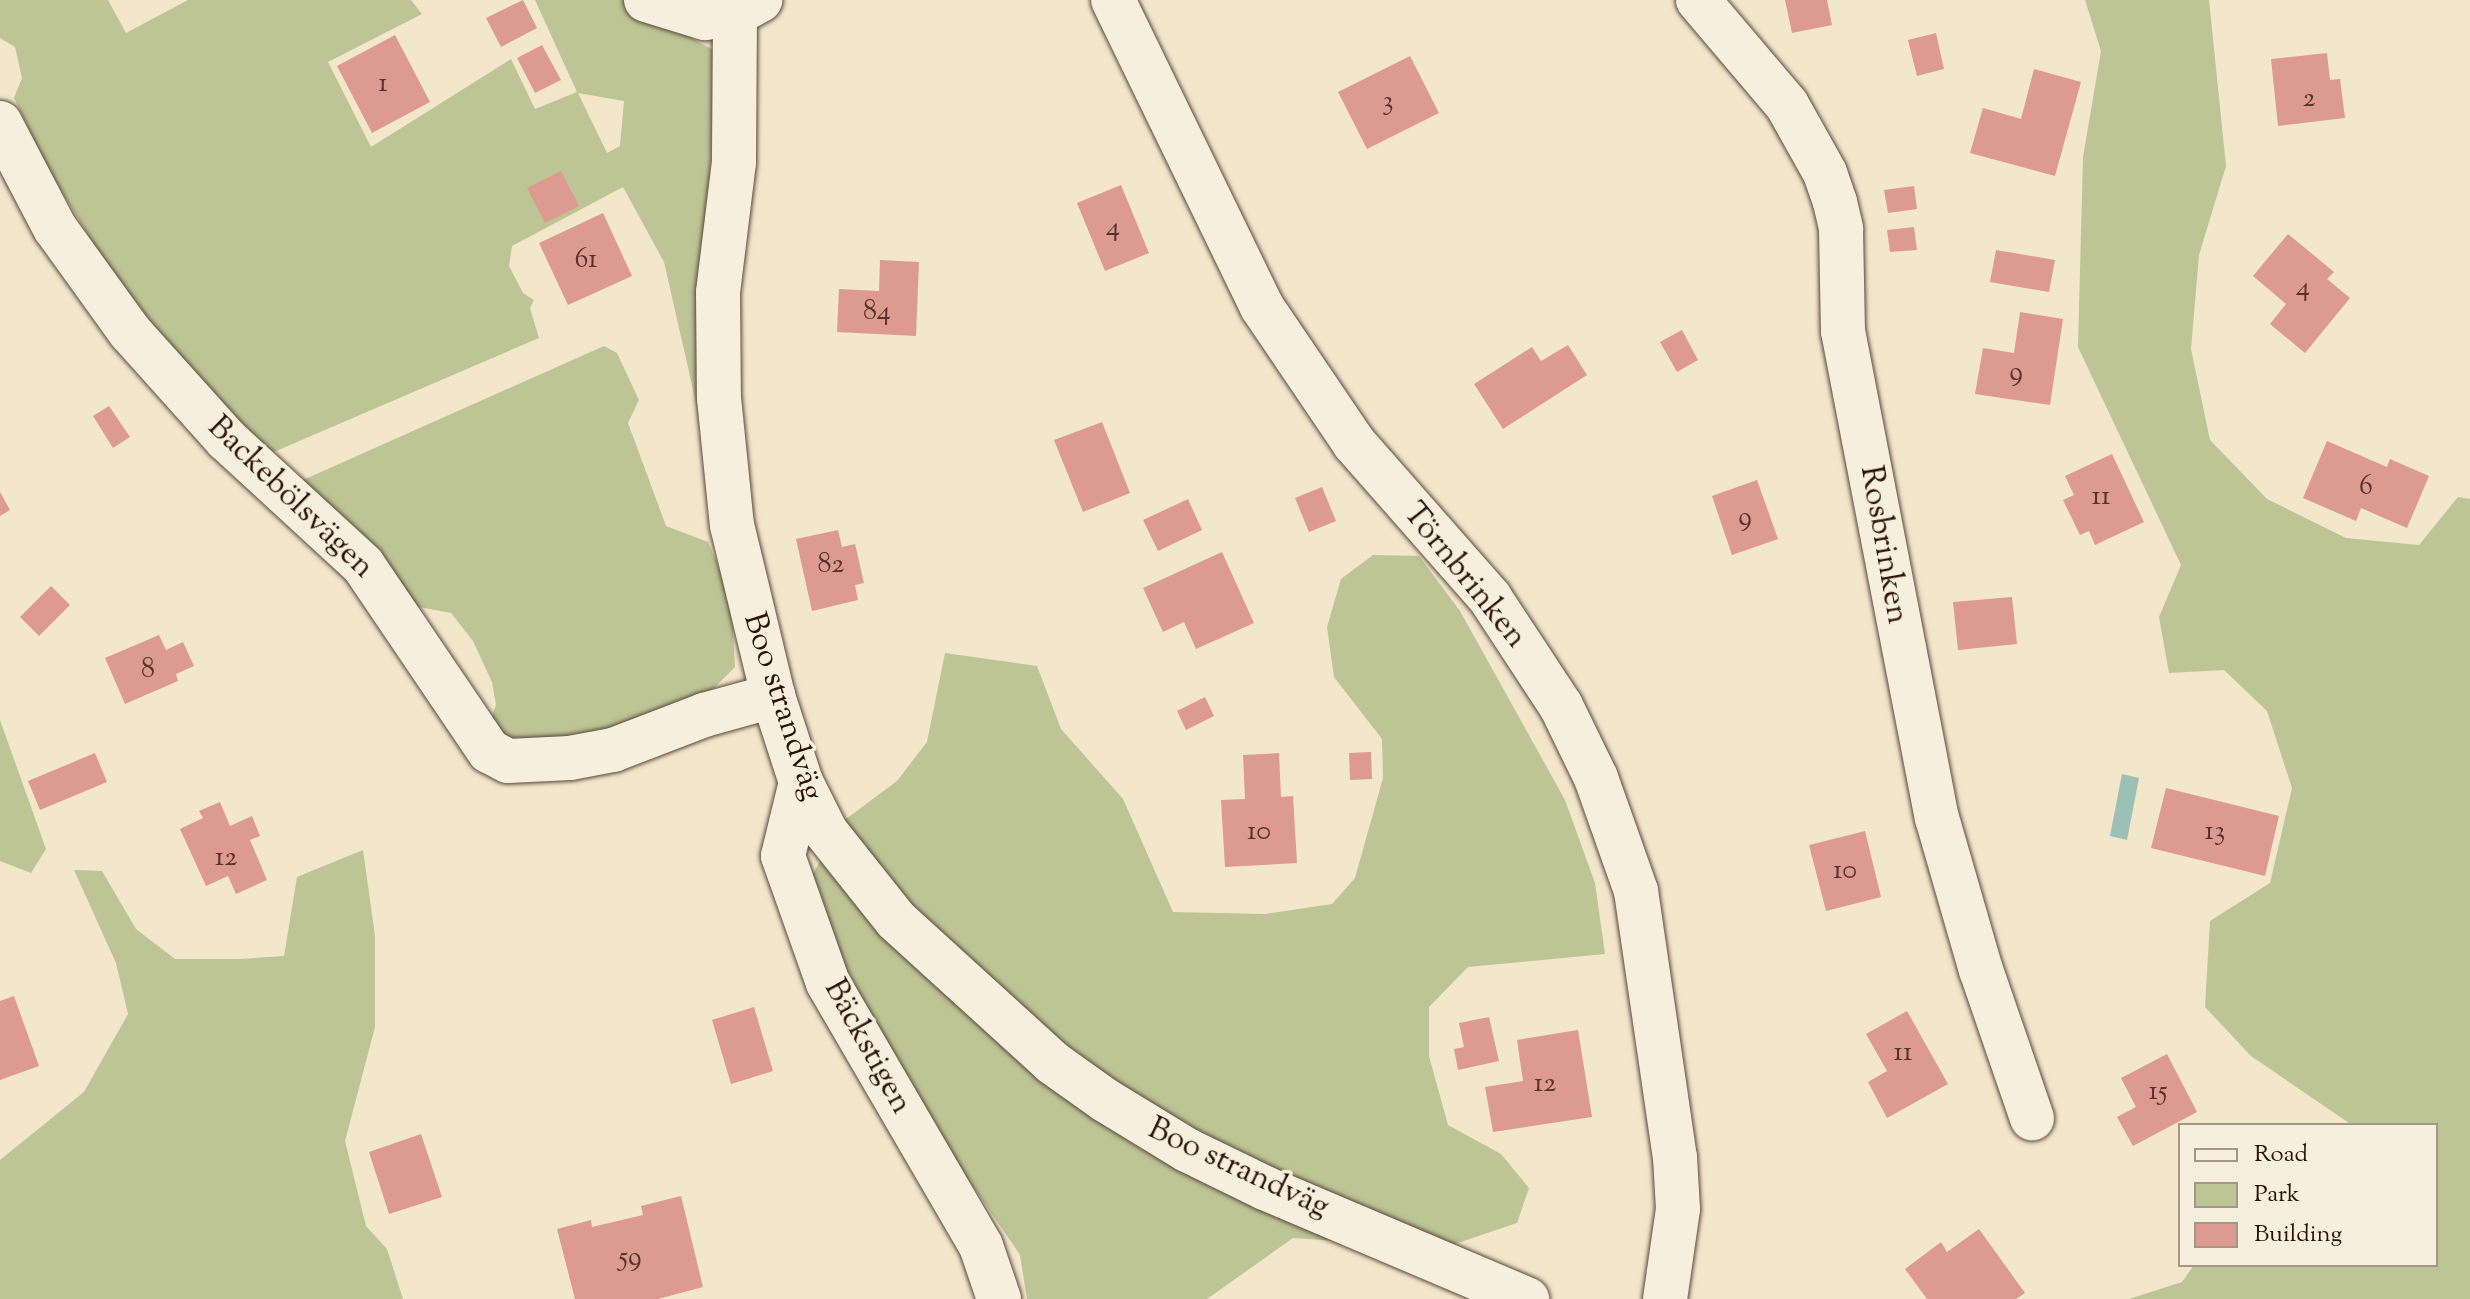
<!DOCTYPE html>
<meta charset="utf-8">
<style>
body{margin:0}
#map{position:relative;width:2470px;height:1299px;overflow:hidden;background:#f2e6cb;font-family:"Sorts Mill Goudy",serif}
div>[style]{position:absolute}
[style*='--x']{left:calc(var(--x)*1px);top:calc(var(--y)*1px);width:calc(var(--w)*1px);rotate:calc(var(--a)*1deg)}
.green>*{inset:0;background:#bdc495}
.water>*{inset:0;background:#9bc0b6}
.building>*{inset:0;background:#dd9a90}
.roads{filter:drop-shadow(0 0 2px #5a473a) drop-shadow(0 0 2px #5a473a)}
.street>*{height:44px;margin:-22px;padding:0 22px;transform-origin:22px;border-radius:22px;background:#f7efdd}
span{translate:-50% -50%;white-space:nowrap;text-align:center;line-height:1.15;-webkit-text-stroke:7px #f7efdd;paint-order:stroke}
.number-label{font-size:28px;color:#55342b}
.number-label span{-webkit-text-stroke-width:0}
.street-label{font-size:32px;color:#281209}
.legend{position:absolute;left:2178px;top:1123px;width:260px;height:144px;box-sizing:border-box;background:#f7efdd;border:2px solid #a49788;margin:0;padding:10px 14px;list-style:none;font-size:24px;color:#281209}
.legend li{display:flex;align-items:center;gap:16px;height:40px}
.legend b{width:40px;border:2px solid #a49788}
</style>
<div id="map">
<div class="green">
<div style="clip-path:polygon(evenodd,0 0,108px 0,126px 33px,188px 0,411px 0,422px 14px,328px 62px,371px 147px,511px 59px,535px 109px,577px 92px,535px 0,622px 0,715px 51px,700px 420px,664px 262px,623px 187px,512px 246px,509px 266px,523px 293px,534px 300px,530px 308px,539px 338px,269px 454px,167px 343px,101px 256px,48px 169px,14px 98px,22px 78px,15px 47px,0 38px,0 0,578px 93px,624px 101px,620px 146px,607px 153px,578px 93px)"></div>
<div style="clip-path:polygon(2085px 0,2209px 0,2226px 166px,2199px 255px,2191px 349px,2210px 440px,2267px 499px,2346px 538px,2419px 545px,2458px 497px,2470px 499px,2470px 1299px,2129px 1299px,2182px 1282px,2194px 1265px,2436px 1265px,2436px 1125px,2352px 1125px,2251px 1056px,2205px 1007px,2210px 921px,2270px 883px,2292px 788px,2267px 711px,2224px 670px,2169px 673px,2159px 617px,2181px 565px,2078px 347px,2083px 157px,2101px 51px)"></div>
<div style="clip-path:polygon(604px 346px,617px 353px,639px 400px,628px 423px,666px 526px,708px 542px,731px 596px,735px 667px,705px 697px,659px 717px,532px 750px,488px 725px,496px 705px,492px 682px,473px 641px,451px 613px,419px 607px,294px 484px)"></div>
<div style="clip-path:polygon(1373px 555px,1419px 556px,1460px 611px,1565px 800px,1595px 883px,1605px 954px,1468px 967px,1429px 1007px,1429px 1056px,1448px 1125px,1501px 1154px,1529px 1188px,1517px 1223px,1443px 1248px,1293px 1238px,1207px 1299px,1027px 1299px,1020px 1255px,934px 1129px,823px 937px,809px 881px,842px 822px,897px 781px,927px 742px,945px 653px,1037px 666px,1061px 729px,1123px 799px,1173px 912px,1265px 914px,1332px 904px,1355px 878px,1383px 778px,1382px 739px,1334px 677px,1327px 627px,1341px 579px)"></div>
<div style="clip-path:polygon(0 720px,46px 849px,31px 873px,0 861px)"></div>
<div style="clip-path:polygon(363px 850px,375px 936px,375px 1027px,345px 1141px,366px 1226px,387px 1249px,403px 1299px,0 1299px,0 1160px,84px 1092px,128px 1014px,116px 963px,74px 870px,102px 871px,136px 929px,175px 959px,240px 959px,284px 956px,297px 877px)"></div>
</div>
<div class="water">
<div style="clip-path:polygon(2122px 774px,2139px 778px,2127px 840px,2110px 836px)"></div>
</div>
<div class="building">
<div style="clip-path:polygon(523px 0,537px 28px,501px 47px,486px 18px)"></div>
<div style="clip-path:polygon(1785px 0,1827px 0,1832px 25px,1792px 33px)"></div>
<div style="clip-path:polygon(1936px 33px,1944px 69px,1917px 76px,1908px 40px)"></div>
<div style="clip-path:polygon(395px 35px,430px 102px,372px 133px,337px 66px)"></div>
<div style="clip-path:polygon(542px 45px,561px 80px,535px 93px,517px 58px)"></div>
<div style="clip-path:polygon(2327px 53px,2330px 80px,2340px 79px,2345px 118px,2278px 126px,2271px 59px)"></div>
<div style="clip-path:polygon(1410px 56px,1439px 113px,1367px 149px,1338px 92px)"></div>
<div style="clip-path:polygon(2034px 69px,2081px 82px,2055px 176px,1970px 153px,1983px 108px,2021px 119px)"></div>
<div style="clip-path:polygon(561px 171px,579px 206px,545px 223px,527px 188px)"></div>
<div style="clip-path:polygon(1121px 185px,1149px 253px,1105px 271px,1077px 203px)"></div>
<div style="clip-path:polygon(1914px 186px,1917px 209px,1888px 213px,1884px 190px)"></div>
<div style="clip-path:polygon(603px 213px,632px 276px,568px 305px,539px 243px)"></div>
<div style="clip-path:polygon(1914px 227px,1917px 250px,1890px 252px,1887px 230px)"></div>
<div style="clip-path:polygon(2288px 234px,2334px 272px,2327px 279px,2350px 298px,2305px 353px,2270px 324px,2286px 304px,2253px 276px)"></div>
<div style="clip-path:polygon(1996px 250px,2055px 260px,2049px 292px,1990px 282px)"></div>
<div style="clip-path:polygon(880px 260px,919px 262px,916px 336px,837px 332px,839px 289px,879px 291px)"></div>
<div style="clip-path:polygon(2020px 312px,2063px 319px,2050px 405px,1975px 394px,1983px 348px,2014px 353px)"></div>
<div style="clip-path:polygon(1682px 330px,1698px 360px,1677px 372px,1660px 342px)"></div>
<div style="clip-path:polygon(1568px 345px,1587px 375px,1503px 429px,1474px 384px,1532px 347px,1541px 361px)"></div>
<div style="clip-path:polygon(109px 406px,130px 437px,113px 448px,93px 416px)"></div>
<div style="clip-path:polygon(1102px 422px,1130px 493px,1083px 512px,1054px 440px)"></div>
<div style="clip-path:polygon(2327px 441px,2387px 467px,2390px 459px,2429px 476px,2407px 528px,2361px 508px,2356px 521px,2303px 498px)"></div>
<div style="clip-path:polygon(2112px 454px,2144px 522px,2095px 545px,2089px 531px,2080px 535px,2063px 500px,2074px 495px,2065px 476px)"></div>
<div style="clip-path:polygon(1757px 480px,1778px 539px,1732px 555px,1712px 496px)"></div>
<div style="clip-path:polygon(1322px 487px,1336px 521px,1309px 532px,1295px 498px)"></div>
<div style="clip-path:polygon(0 492px,10px 510px,0 516px)"></div>
<div style="clip-path:polygon(1188px 499px,1202px 530px,1158px 551px,1143px 520px)"></div>
<div style="clip-path:polygon(838px 530px,842px 547px,855px 544px,864px 583px,855px 585px,858px 600px,812px 611px,796px 539px)"></div>
<div style="clip-path:polygon(1222px 552px,1254px 623px,1196px 649px,1184px 622px,1163px 632px,1143px 588px)"></div>
<div style="clip-path:polygon(51px 586px,70px 605px,39px 636px,20px 617px)"></div>
<div style="clip-path:polygon(2012px 597px,2017px 644px,1958px 650px,1953px 602px)"></div>
<div style="clip-path:polygon(159px 635px,166px 650px,183px 642px,194px 666px,176px 674px,178px 681px,125px 704px,105px 658px)"></div>
<div style="clip-path:polygon(1205px 697px,1214px 716px,1186px 730px,1177px 711px)"></div>
<div style="clip-path:polygon(1371px 752px,1372px 779px,1350px 780px,1349px 753px)"></div>
<div style="clip-path:polygon(95px 753px,107px 782px,40px 810px,28px 781px)"></div>
<div style="clip-path:polygon(1279px 753px,1281px 797px,1293px 796px,1297px 863px,1225px 867px,1221px 800px,1245px 799px,1243px 755px)"></div>
<div style="clip-path:polygon(2166px 788px,2279px 816px,2265px 876px,2151px 848px)"></div>
<div style="clip-path:polygon(220px 802px,230px 826px,252px 816px,260px 836px,250px 840px,267px 880px,236px 894px,228px 876px,206px 886px,180px 829px,203px 818px,199px 811px)"></div>
<div style="clip-path:polygon(1865px 831px,1881px 897px,1826px 911px,1809px 845px)"></div>
<div style="clip-path:polygon(14px 996px,39px 1066px,0 1080px,0 1001px)"></div>
<div style="clip-path:polygon(754px 1007px,773px 1071px,731px 1084px,712px 1020px)"></div>
<div style="clip-path:polygon(1907px 1011px,1948px 1084px,1887px 1118px,1868px 1082px,1887px 1071px,1866px 1034px)"></div>
<div style="clip-path:polygon(1489px 1017px,1499px 1061px,1458px 1070px,1454px 1049px,1464px 1047px,1459px 1023px)"></div>
<div style="clip-path:polygon(1578px 1030px,1592px 1117px,1493px 1132px,1485px 1087px,1523px 1081px,1517px 1040px)"></div>
<div style="clip-path:polygon(2167px 1054px,2197px 1112px,2133px 1146px,2117px 1117px,2136px 1107px,2121px 1078px)"></div>
<div style="clip-path:polygon(421px 1134px,442px 1197px,389px 1214px,369px 1152px)"></div>
<div style="clip-path:polygon(681px 1196px,703px 1287px,658px 1299px,575px 1299px,557px 1229px,591px 1220px,592px 1227px,643px 1215px,641px 1206px)"></div>
<div style="clip-path:polygon(1979px 1229px,2025px 1293px,2016px 1299px,1927px 1299px,1905px 1269px,1941px 1242px,1947px 1252px)"></div>
</div>
<div class="roads">
<div class="street">
<div style="--x:646;--y:0;--w:62;--a:17"></div>
<div style="--x:705;--y:18;--w:30;--a:-8"></div>
<div style="--x:735;--y:14;--w:29;--a:-29"></div>
<div style="--x:1113;--y:0;--w:341;--a:64.1"></div>
<div style="--x:1262;--y:307;--w:164;--a:55.9"></div>
<div style="--x:1354;--y:443;--w:206;--a:48.7"></div>
<div style="--x:1490;--y:598;--w:129;--a:56.7"></div>
<div style="--x:1561;--y:706;--w:80;--a:64.1"></div>
<div style="--x:1596;--y:778;--w:120;--a:70.5"></div>
<div style="--x:1636;--y:891;--w:269;--a:81.7"></div>
<div style="--x:1675;--y:1157;--w:52;--a:86.7"></div>
<div style="--x:1678;--y:1209;--w:91;--a:98.2"></div>
<div style="--x:1698;--y:0;--w:138;--a:49.7"></div>
<div style="--x:1787;--y:105;--w:78;--a:60.8"></div>
<div style="--x:1825;--y:173;--w:31;--a:71"></div>
<div style="--x:1835;--y:202;--w:28;--a:77"></div>
<div style="--x:1841;--y:229;--w:102;--a:88.9"></div>
<div style="--x:1843;--y:331;--w:496;--a:79.1"></div>
<div style="--x:1937;--y:818;--w:158;--a:73.9"></div>
<div style="--x:1981;--y:970;--w:157;--a:71"></div>
<div style="--x:735;--y:14;--w:148;--a:90.4"></div>
<div style="--x:734;--y:162;--w:132;--a:97"></div>
<div style="--x:718;--y:293;--w:105;--a:89.5"></div>
<div style="--x:719;--y:398;--w:128;--a:84.2"></div>
<div style="--x:732;--y:525;--w:176;--a:76.5"></div>
<div style="--x:773;--y:696;--w:90;--a:72"></div>
<div style="--x:801;--y:782;--w:56;--a:63.4"></div>
<div style="--x:826;--y:832;--w:112;--a:51.5"></div>
<div style="--x:896;--y:920;--w:212;--a:42.3"></div>
<div style="--x:1053;--y:1063;--w:64;--a:35.4"></div>
<div style="--x:1105;--y:1100;--w:96;--a:31.4"></div>
<div style="--x:1187;--y:1150;--w:87;--a:26"></div>
<div style="--x:1265;--y:1188;--w:285;--a:23"></div>
<div style="--x:0;--y:123;--w:119;--a:62.4"></div>
<div style="--x:55;--y:228;--w:128;--a:54.2"></div>
<div style="--x:130;--y:332;--w:144;--a:48.1"></div>
<div style="--x:226;--y:439;--w:186;--a:42.6"></div>
<div style="--x:363;--y:565;--w:225;--a:55.9"></div>
<div style="--x:489;--y:751;--w:21;--a:28"></div>
<div style="--x:508;--y:761;--w:62;--a:-2.8"></div>
<div style="--x:570;--y:758;--w:44;--a:-10.5"></div>
<div style="--x:613;--y:750;--w:97;--a:-21"></div>
<div style="--x:704;--y:715;--w:72;--a:-15.4"></div>
<div style="--x:801;--y:782;--w:76;--a:103.7"></div>
<div style="--x:783;--y:856;--w:135;--a:70.5"></div>
<div style="--x:828;--y:983;--w:304;--a:59.8"></div>
<div style="--x:981;--y:1246;--w:56;--a:71.2"></div>
</div>
</div>
<div class="number-label">
<span style="left:383px;top:84px">1</span>
<span style="left:2309px;top:99px">2</span>
<span style="left:1388px;top:102px">3</span>
<span style="left:1113px;top:228px">4</span>
<span style="left:586px;top:260px">61</span>
<span style="left:2303px;top:288px">4</span>
<span style="left:877px;top:312px">84</span>
<span style="left:2016px;top:373px">9</span>
<span style="left:2366px;top:487px">6</span>
<span style="left:2101px;top:497px">11</span>
<span style="left:1745px;top:518px">9</span>
<span style="left:831px;top:565px">82</span>
<span style="left:148px;top:670px">8</span>
<span style="left:1259px;top:832px">10</span>
<span style="left:2215px;top:832px">13</span>
<span style="left:226px;top:858px">12</span>
<span style="left:1845px;top:871px">10</span>
<span style="left:1903px;top:1053px">11</span>
<span style="left:1545px;top:1084px">12</span>
<span style="left:2158px;top:1092px">15</span>
<span style="left:630px;top:1258px">59</span>
</div>
<div class="street-label">
<span style="left:290px;top:498px;rotate:44deg">Backebölsvägen</span>
<span style="left:1883px;top:545px;rotate:80deg">Rosbrinken</span>
<span style="left:1464px;top:576px;rotate:51deg">Törnbrinken</span>
<span style="left:782px;top:707px;rotate:72deg">Boo strandväg</span>
<span style="left:867px;top:1047px;rotate:61deg">Bäckstigen</span>
<span style="left:1238px;top:1169px;rotate:25deg">Boo strandväg</span>
</div>
<ul class="legend">
<li><b style="height:10px;background:#f7efdd"></b>Road</li>
<li><b style="height:22px;background:#bdc495"></b>Park</li>
<li><b style="height:22px;background:#dd9a90"></b>Building</li>
</ul>
</div>
